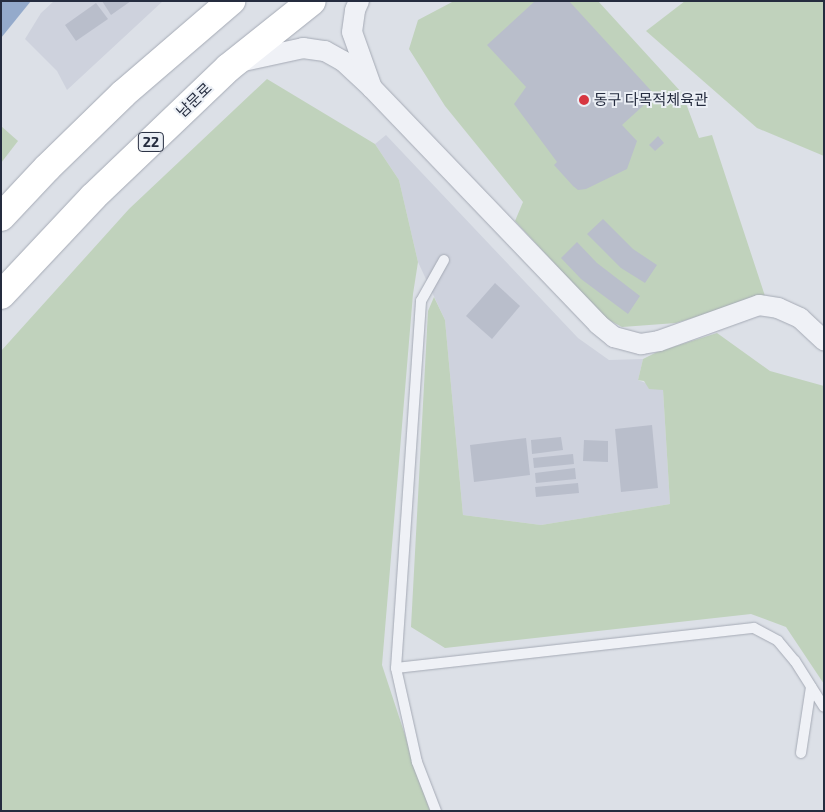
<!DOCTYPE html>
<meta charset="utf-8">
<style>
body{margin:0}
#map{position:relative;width:825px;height:812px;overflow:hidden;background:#dce0e7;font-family:"Exo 2","Noto Sans KR",sans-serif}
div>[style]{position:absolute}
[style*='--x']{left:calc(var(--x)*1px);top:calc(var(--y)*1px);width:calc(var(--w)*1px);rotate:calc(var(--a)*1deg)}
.built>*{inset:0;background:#ced2dd}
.green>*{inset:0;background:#c0d2bc}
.water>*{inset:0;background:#94aacb}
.building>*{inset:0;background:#b9becb}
.roads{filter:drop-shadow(0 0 1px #a5aab5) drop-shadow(0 0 1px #a5aab5)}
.service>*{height:10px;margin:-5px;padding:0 5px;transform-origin:5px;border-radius:5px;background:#eff1f6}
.minor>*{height:20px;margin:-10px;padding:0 10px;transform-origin:10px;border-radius:10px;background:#eff1f6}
.primary>*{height:28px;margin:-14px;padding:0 14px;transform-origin:14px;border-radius:14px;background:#fff}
.dots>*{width:14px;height:14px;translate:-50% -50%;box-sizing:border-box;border:2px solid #ebeff5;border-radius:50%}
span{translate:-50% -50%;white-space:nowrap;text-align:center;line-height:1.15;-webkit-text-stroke:4px #ebeff5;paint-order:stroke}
.shield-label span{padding:1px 4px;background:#ebeff5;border:1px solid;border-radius:4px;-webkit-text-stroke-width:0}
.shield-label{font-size:14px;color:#252c3f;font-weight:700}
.street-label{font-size:15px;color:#252c3f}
.poi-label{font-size:15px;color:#252c3f}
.left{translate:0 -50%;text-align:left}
.frame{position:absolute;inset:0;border:2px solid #252c3f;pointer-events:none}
</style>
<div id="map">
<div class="built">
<div style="clip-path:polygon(54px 1px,163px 1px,67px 90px,57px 71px,25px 39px,41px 13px)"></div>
<div style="clip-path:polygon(386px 135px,578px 338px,609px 360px,643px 359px,638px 380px,663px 390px,670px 504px,541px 525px,463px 515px,445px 320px,418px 262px,399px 180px,375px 144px)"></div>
</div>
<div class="green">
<div style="clip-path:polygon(454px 1px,598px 1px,682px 93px,699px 138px,712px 135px,765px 296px,676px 323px,622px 327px,605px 318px,515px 221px,523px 202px,445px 106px,409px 49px,418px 20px)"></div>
<div style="clip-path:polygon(685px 1px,824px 1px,824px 156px,757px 128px,646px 31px)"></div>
<div style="clip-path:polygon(267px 79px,375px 144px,399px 180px,418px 262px,413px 294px,382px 665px,430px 811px,1px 811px,1px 351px,129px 209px)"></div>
<div style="clip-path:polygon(1px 126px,18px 141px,1px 163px)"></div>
<div style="clip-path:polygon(434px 297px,445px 320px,463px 515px,541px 525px,670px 504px,663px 390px,649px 389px,644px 381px,638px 380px,643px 359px,657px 352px,717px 333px,770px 371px,824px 386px,824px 684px,786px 627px,751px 614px,445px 648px,411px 627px,428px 311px)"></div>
</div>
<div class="water">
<div style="clip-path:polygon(1px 1px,31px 1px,1px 38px)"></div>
</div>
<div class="building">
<div style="clip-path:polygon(102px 1px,131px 1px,111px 15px)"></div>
<div style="clip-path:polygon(535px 1px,569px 1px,655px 95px,622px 125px,637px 141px,627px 169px,586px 189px,578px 190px,573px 186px,554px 165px,557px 162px,514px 104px,526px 87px,487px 45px)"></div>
<div style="clip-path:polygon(96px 3px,108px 19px,76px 41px,65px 25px)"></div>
<div style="clip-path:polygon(658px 136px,664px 143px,655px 151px,649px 145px)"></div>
<div style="clip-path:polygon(603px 219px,633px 249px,657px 265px,645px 283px,621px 268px,587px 234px)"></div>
<div style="clip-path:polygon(577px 242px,597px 263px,640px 296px,628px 314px,581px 279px,561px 258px)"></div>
<div style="clip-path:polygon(495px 283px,520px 306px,492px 339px,466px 316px)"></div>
<div style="clip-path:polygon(652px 425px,658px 488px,621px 492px,615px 429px)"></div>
<div style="clip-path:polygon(561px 437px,563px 450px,532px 454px,531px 440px)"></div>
<div style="clip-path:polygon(526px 438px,530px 475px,474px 482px,470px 445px)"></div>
<div style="clip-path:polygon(584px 440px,608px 441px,608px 462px,583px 461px)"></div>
<div style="clip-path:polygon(573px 454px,574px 464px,534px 468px,533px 458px)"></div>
<div style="clip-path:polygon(575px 468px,576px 479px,536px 483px,535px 473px)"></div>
<div style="clip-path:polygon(578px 483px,579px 493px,536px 497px,535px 487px)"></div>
</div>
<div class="roads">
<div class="service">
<div style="--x:396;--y:668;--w:360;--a:-6.4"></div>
<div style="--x:754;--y:628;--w:27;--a:28"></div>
<div style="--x:778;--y:641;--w:26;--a:50"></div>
<div style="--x:795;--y:661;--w:54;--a:57.8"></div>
<div style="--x:801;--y:753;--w:67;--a:-81.4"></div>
<div style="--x:436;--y:811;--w:53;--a:-111.2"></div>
<div style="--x:417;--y:762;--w:96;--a:-102.6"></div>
<div style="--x:396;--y:668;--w:368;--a:-86.1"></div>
<div style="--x:421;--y:301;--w:47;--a:-60.7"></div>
</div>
<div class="minor">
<div style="--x:239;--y:62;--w:66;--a:-12.3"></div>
<div style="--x:303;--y:48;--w:22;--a:8"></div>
<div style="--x:325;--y:51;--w:21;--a:29"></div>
<div style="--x:343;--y:61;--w:40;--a:43"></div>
<div style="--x:372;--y:88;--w:59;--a:-109.7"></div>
<div style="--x:352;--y:32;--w:22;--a:-82"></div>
<div style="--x:355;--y:10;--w:10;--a:-66"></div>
<div style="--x:372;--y:88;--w:327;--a:46.2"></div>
<div style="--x:598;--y:324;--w:21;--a:39"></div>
<div style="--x:614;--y:337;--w:28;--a:15"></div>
<div style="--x:641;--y:344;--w:18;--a:-9"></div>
<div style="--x:659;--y:341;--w:106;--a:-19.8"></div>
<div style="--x:759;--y:305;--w:19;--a:9"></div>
<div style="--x:778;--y:308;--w:24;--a:24"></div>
<div style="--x:800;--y:318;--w:33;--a:43"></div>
</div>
<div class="primary">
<div style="--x:1;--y:217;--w:67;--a:-46.8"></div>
<div style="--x:47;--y:168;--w:106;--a:-44.2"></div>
<div style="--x:123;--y:94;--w:143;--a:-40.7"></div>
<div style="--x:1;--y:295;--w:134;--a:-46.8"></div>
<div style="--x:93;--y:197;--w:187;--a:-43.7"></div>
<div style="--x:228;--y:68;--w:107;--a:-38.6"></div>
</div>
</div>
<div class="dots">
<div style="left:584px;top:100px;background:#d73641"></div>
</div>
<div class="shield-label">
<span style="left:151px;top:142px">22</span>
</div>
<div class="street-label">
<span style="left:194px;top:100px;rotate:-44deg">남문로</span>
</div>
<div class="poi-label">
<span class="left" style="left:594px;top:100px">동구 다목적체육관</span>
</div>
<div class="frame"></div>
</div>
